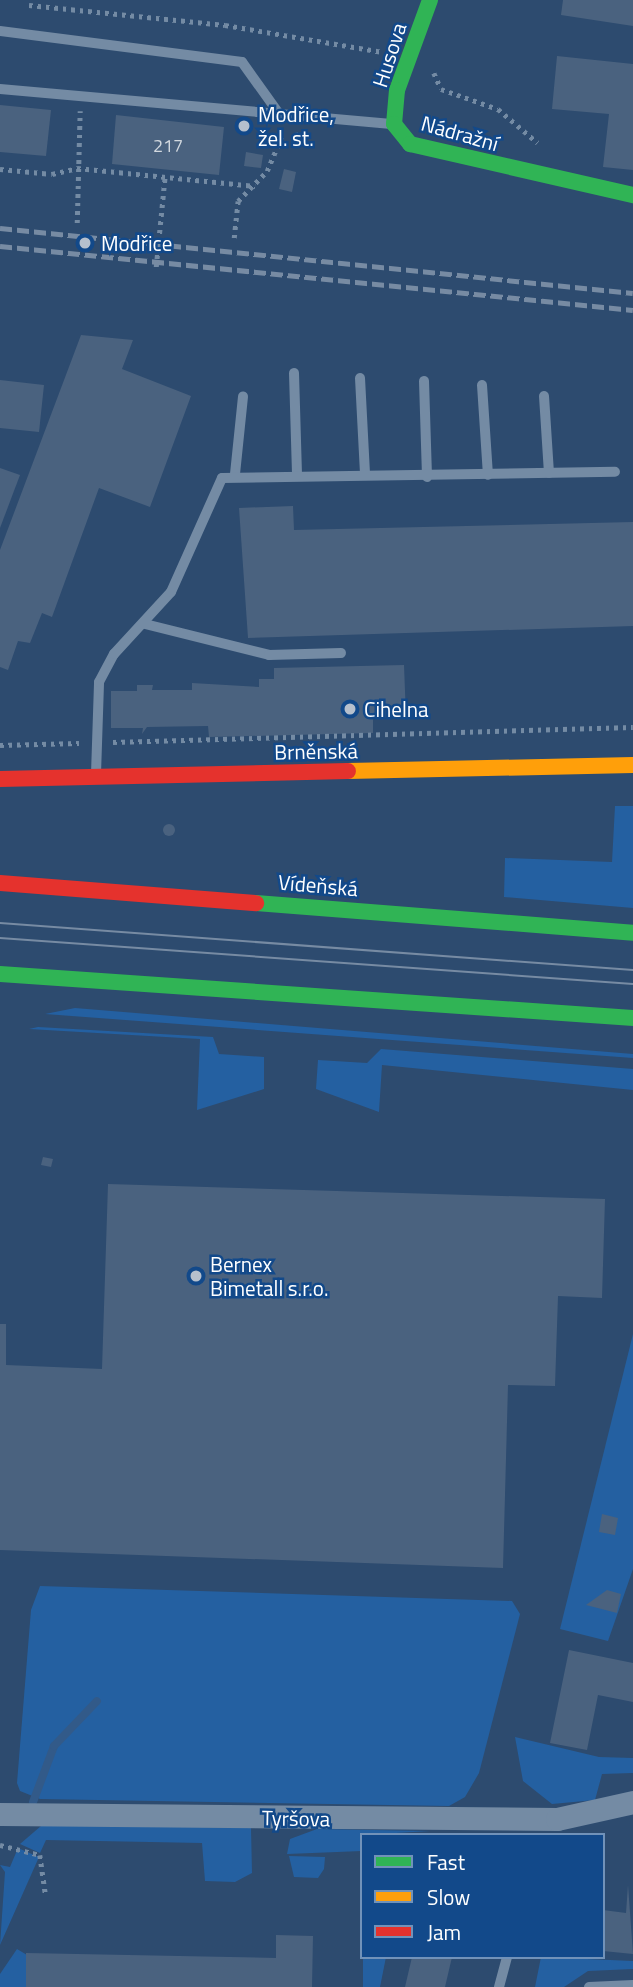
<!DOCTYPE html>
<meta charset="utf-8">
<style>
body{margin:0}
#map{position:relative;width:633px;height:1987px;overflow:hidden;background:#2d4b6f;font-family:"Titillium Web",sans-serif}
div>[style]{position:absolute}
[style*='--x']{left:calc(var(--x)*1px);top:calc(var(--y)*1px);width:calc(var(--w)*1px);rotate:calc(var(--a)*1deg)}
.green>*{inset:0;background:#2460a1}
.stream>*{height:8px;margin:-4px;padding:0 4px;transform-origin:4px;border-radius:4px;background:#325a89}
.building>*{inset:0;background:#4a627f}
.round{border-radius:50%}
.path>*{height:4.5px;margin-top:-2.25px;transform-origin:0;background:repeating-linear-gradient(90deg,#748ba4 0 3.5px,transparent 0 8.5px)}
.lane>*{height:10px;margin:-5px;padding:0 5px;transform-origin:5px;border-radius:5px;background:#748ba4}
.street>*{height:23px;margin:-11.5px;padding:0 11.5px;transform-origin:11.5px;border-radius:11.5px;background:#748ba4}
.fast>*{height:16px;margin:-8px;padding:0 8px;transform-origin:8px;border-radius:8px;background:#30b455}
.slow>*{height:16px;margin:-8px;padding:0 8px;transform-origin:8px;border-radius:8px;background:#ff9f0a}
.jam>*{height:16px;margin:-8px;padding:0 8px;transform-origin:8px;border-radius:8px;background:#e5322d}
.tram>*{height:2px;margin:-1px;padding:0 1px;transform-origin:1px;border-radius:1px;background:#778ba3}
.rail>*{height:5px;margin-top:-2.5px;transform-origin:0;background:repeating-linear-gradient(90deg,#778ba3 0 12px,transparent 0 17px)}
.dots>*{width:19px;height:19px;translate:-50% -50%;box-sizing:border-box;border:4px solid #12498a;border-radius:50%}
span{translate:-50% -50%;white-space:nowrap;text-align:center;line-height:1.15;-webkit-text-stroke:5px #12498a;paint-order:stroke}
.number-label{font-size:18px;color:#d2d8df}
.number-label span{-webkit-text-stroke-width:0}
.street-label{font-size:21px;color:#fff}
.poi-label{font-size:21px;color:#fff}
.left{translate:0 -50%;text-align:left}
.legend{position:absolute;left:360px;top:1833px;width:245px;height:126px;box-sizing:border-box;background:#12498a;border:2px solid #7192b9;margin:0;padding:9px 12px;list-style:none;font-size:21px;color:#fff}
.legend li{display:flex;align-items:center;gap:14px;height:35px}
.legend b{width:35px;border:2px solid #7192b9}
</style>
<div id="map">
<div class="green">
<div style="clip-path:polygon(615px 806px,633px 806px,633px 908px,504px 897px,505px 858px,612px 862px)"></div>
<div style="clip-path:polygon(75px 1008px,633px 1054px,633px 1058px,45px 1014px)"></div>
<div style="clip-path:polygon(38px 1027px,213px 1037px,219px 1054px,264px 1057px,264px 1089px,197px 1110px,200px 1039px,29px 1029px)"></div>
<div style="clip-path:polygon(381px 1049px,633px 1069px,633px 1090px,382px 1065px,379px 1112px,316px 1089px,318px 1060px,367px 1063px)"></div>
<div style="clip-path:polygon(633px 1334px,633px 1569px,608px 1641px,560px 1629px)"></div>
<div style="clip-path:polygon(40px 1586px,512px 1601px,520px 1614px,479px 1773px,465px 1797px,449px 1806px,40px 1799px,20px 1791px,17px 1783px,31px 1610px)"></div>
<div style="clip-path:polygon(515px 1737px,599px 1757px,633px 1758px,633px 1773px,602px 1774px,595px 1800px,552px 1804px,523px 1781px)"></div>
<div style="clip-path:polygon(57px 1824px,251px 1828px,252px 1873px,235px 1882px,205px 1881px,202px 1843px,46px 1840px,40px 1853px,20px 1844px,41px 1826px)"></div>
<div style="clip-path:polygon(317px 1829px,430px 1831px,362px 1835px,362px 1851px,287px 1854px,290px 1839px)"></div>
<div style="clip-path:polygon(18px 1848px,39px 1857px,0 1945px,5px 1872px,0 1865px,10px 1867px)"></div>
<div style="clip-path:polygon(289px 1856px,325px 1857px,324px 1869px,318px 1878px,294px 1877px)"></div>
<div style="clip-path:polygon(17px 1949px,27px 1955px,26px 1987px,0 1987px,0 1974px)"></div>
<div style="clip-path:polygon(363px 1957px,386px 1957px,380px 1987px,363px 1987px)"></div>
<div style="clip-path:polygon(541px 1957px,633px 1961px,633px 1969px,588px 1971px,564px 1987px,535px 1987px)"></div>
</div>
<div class="stream">
<div style="--x:33;--y:1802;--w:60;--a:-69.4"></div>
<div style="--x:54;--y:1746;--w:62;--a:-46.3"></div>
</div>
<div class="building">
<div style="clip-path:polygon(563px 0,633px 0,633px 26px,561px 15px)"></div>
<div style="clip-path:polygon(557px 56px,633px 64px,633px 170px,603px 167px,609px 114px,552px 109px)"></div>
<div style="clip-path:polygon(0 105px,51px 110px,46px 156px,0 152px)"></div>
<div style="clip-path:polygon(116px 115px,224px 127px,219px 175px,112px 164px)"></div>
<div style="clip-path:polygon(246px 152px,263px 155px,261px 168px,244px 166px)"></div>
<div style="clip-path:polygon(284px 169px,296px 172px,292px 192px,279px 189px)"></div>
<div style="clip-path:polygon(81px 335px,133px 340px,122px 369px,191px 396px,150px 507px,99px 488px,52px 617px,42px 613px,30px 643px,18px 641px,8px 670px,0 667px,0 550px)"></div>
<div style="clip-path:polygon(0 380px,44px 385px,39px 432px,0 428px)"></div>
<div style="clip-path:polygon(0 468px,20px 475px,0 528px)"></div>
<div style="clip-path:polygon(293px 506px,294px 530px,633px 522px,633px 626px,248px 638px,239px 508px)"></div>
<div style="clip-path:polygon(404px 665px,406px 717px,373px 718px,373px 733px,209px 737px,208px 726px,147px 727px,142px 734px,143px 728px,111px 728px,111px 691px,137px 691px,137px 685px,153px 685px,152px 690px,192px 690px,192px 683px,259px 687px,259px 679px,274px 679px,274px 668px)"></div>
<div class="round" style="left:163px;top:824px;width:12px;height:12px"></div>
<div style="clip-path:polygon(43px 1157px,53px 1159px,51px 1167px,41px 1165px)"></div>
<div style="clip-path:polygon(108px 1184px,605px 1199px,602px 1298px,558px 1296px,555px 1386px,508px 1385px,503px 1568px,0 1550px,0 1324px,6px 1324px,6px 1365px,102px 1369px)"></div>
<div style="clip-path:polygon(602px 1514px,618px 1518px,615px 1535px,599px 1532px)"></div>
<div style="clip-path:polygon(607px 1590px,621px 1594px,617px 1613px,586px 1605px)"></div>
<div style="clip-path:polygon(569px 1650px,633px 1663px,633px 1702px,598px 1695px,587px 1750px,550px 1743px)"></div>
<div style="clip-path:polygon(628px 1885px,633px 1954px,603px 1951px,603px 1910px,626px 1913px)"></div>
<div style="clip-path:polygon(276px 1935px,313px 1936px,312px 1987px,26px 1987px,26px 1953px,276px 1958px)"></div>
<div style="clip-path:polygon(412px 1957px,452px 1957px,445px 1987px,405px 1987px)"></div>
</div>
<div class="path">
<div style="--x:29;--y:5;--w:197;--a:5.8"></div>
<div style="--x:225;--y:25;--w:160;--a:9.7"></div>
<div style="--x:434;--y:73;--w:17;--a:66"></div>
<div style="--x:441;--y:89;--w:60;--a:19.3"></div>
<div style="--x:498;--y:109;--w:52;--a:40.4"></div>
<div style="--x:295;--y:135;--w:15;--a:-8"></div>
<div style="--x:0;--y:169;--w:52;--a:5.5"></div>
<div style="--x:52;--y:174;--w:26;--a:-13"></div>
<div style="--x:77;--y:168;--w:179;--a:5.8"></div>
<div style="--x:77;--y:223;--w:112;--a:-88.5"></div>
<div style="--x:234;--y:238;--w:37;--a:-84"></div>
<div style="--x:238;--y:201;--w:42;--a:-46"></div>
<div style="--x:267;--y:171;--w:41;--a:-67.2"></div>
<div style="--x:156;--y:267;--w:91;--a:-84.4"></div>
<div style="--x:113;--y:742;--w:520;--a:-1.65"></div>
<div style="--x:0;--y:745;--w:79;--a:-1.5"></div>
<div style="--x:0;--y:1845;--w:41;--a:14"></div>
<div style="--x:40;--y:1855;--w:42;--a:81.9"></div>
</div>
<div class="lane">
<div style="--x:0;--y:31;--w:244;--a:7.3"></div>
<div style="--x:242;--y:62;--w:65;--a:54.4"></div>
<div style="--x:0;--y:89;--w:393;--a:5.1"></div>
<div style="--x:294;--y:373;--w:100;--a:88.3"></div>
<div style="--x:360;--y:378;--w:97;--a:87"></div>
<div style="--x:424;--y:381;--w:96;--a:88.2"></div>
<div style="--x:482;--y:385;--w:90;--a:86.2"></div>
<div style="--x:544;--y:396;--w:77;--a:86.3"></div>
<div style="--x:235;--y:474;--w:78;--a:-84.1"></div>
<div style="--x:145;--y:624;--w:128;--a:14"></div>
<div style="--x:269;--y:655;--w:72;--a:-1.6"></div>
<div style="--x:96;--y:774;--w:92;--a:-88.1"></div>
<div style="--x:99;--y:682;--w:32;--a:-62"></div>
<div style="--x:114;--y:654;--w:84;--a:-47.4"></div>
<div style="--x:171;--y:592;--w:125;--a:-65.9"></div>
<div style="--x:222;--y:478;--w:393;--a:-0.9"></div>
<div style="--x:499;--y:1987;--w:31;--a:-75"></div>
<div style="--x:589;--y:1987;--w:44;--a:-2.6"></div>
</div>
<div class="street">
<div style="--x:0;--y:1814;--w:557;--a:0.51"></div>
<div style="--x:557;--y:1819;--w:78;--a:-12.6"></div>
</div>
<div class="fast">
<div style="--x:430;--y:0;--w:96;--a:110.1"></div>
<div style="--x:397;--y:90;--w:34;--a:95"></div>
<div style="--x:394;--y:124;--w:26;--a:51"></div>
<div style="--x:410;--y:144;--w:229;--a:12.9"></div>
<div style="--x:256;--y:903;--w:378;--a:4.5"></div>
<div style="--x:0;--y:974;--w:635;--a:3.98"></div>
</div>
<div class="slow">
<div style="--x:348;--y:771;--w:285;--a:-1.2"></div>
</div>
<div class="jam">
<div style="--x:0;--y:779;--w:348;--a:-1.3"></div>
<div style="--x:0;--y:883;--w:257;--a:4.5"></div>
</div>
<div class="tram">
<div style="--x:0;--y:923;--w:635;--a:4.25"></div>
<div style="--x:0;--y:938;--w:635;--a:4.16"></div>
</div>
<div class="rail">
<div style="--x:0;--y:228;--w:636;--a:5.86"></div>
<div style="--x:0;--y:246;--w:636;--a:5.77"></div>
</div>
<div class="dots">
<div style="left:244px;top:126px;background:#b6c0cd"></div>
<div style="left:85px;top:243px;background:#b6c0cd"></div>
<div style="left:350px;top:709px;background:#b6c0cd"></div>
<div style="left:196px;top:1276px;background:#b6c0cd"></div>
</div>
<div class="number-label">
<span style="left:168px;top:146px">217</span>
</div>
<div class="street-label">
<span style="left:389px;top:55px;rotate:-72deg">Husova</span>
<span style="left:460px;top:133px;rotate:16deg">Nádražní</span>
<span style="left:316px;top:751px;rotate:-1deg">Brněnská</span>
<span style="left:318px;top:885px;rotate:5deg">Vídeňská</span>
<span style="left:296px;top:1818px;rotate:1deg">Tyršova</span>
</div>
<div class="poi-label">
<span class="left" style="left:258px;top:126px">Modřice,<br>žel. st.</span>
<span class="left" style="left:101px;top:243px">Modřice</span>
<span class="left" style="left:364px;top:709px">Cihelna</span>
<span class="left" style="left:210px;top:1276px">Bernex<br>Bimetall s.r.o.</span>
</div>
<ul class="legend">
<li><b style="height:9px;background:#30b455"></b>Fast</li>
<li><b style="height:9px;background:#ff9f0a"></b>Slow</li>
<li><b style="height:9px;background:#e5322d"></b>Jam</li>
</ul>
</div>
